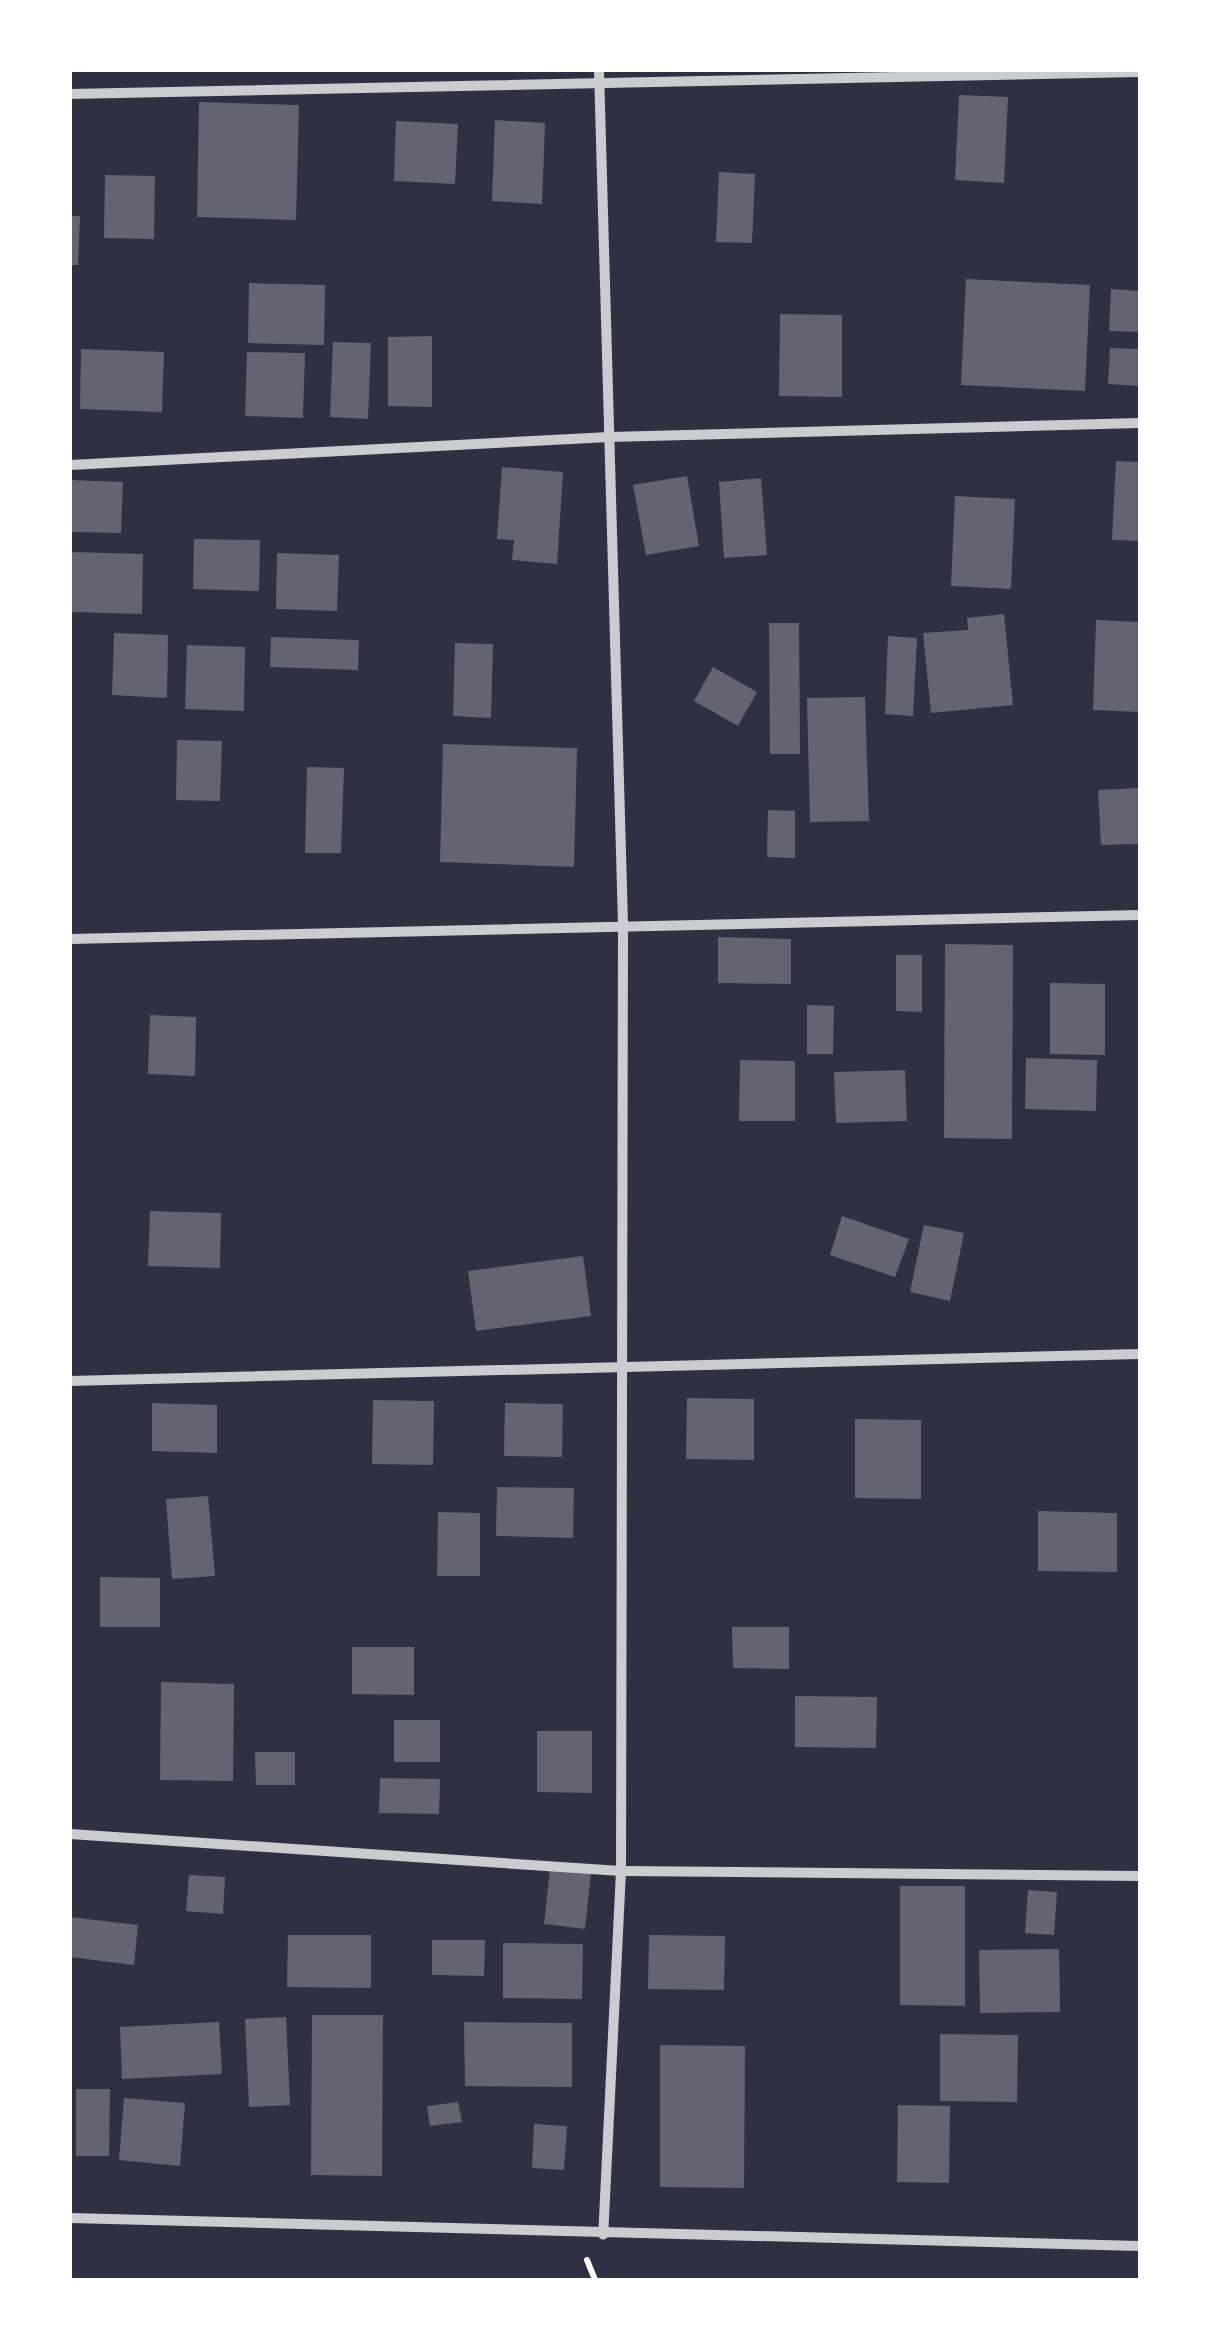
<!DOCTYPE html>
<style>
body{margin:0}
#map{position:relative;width:1210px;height:2350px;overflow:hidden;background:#2d3142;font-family:"Alegreya Sans",sans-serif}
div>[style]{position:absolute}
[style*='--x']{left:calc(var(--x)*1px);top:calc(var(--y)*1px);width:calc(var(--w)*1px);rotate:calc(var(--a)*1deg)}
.building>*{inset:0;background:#626471}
.path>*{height:6px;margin:-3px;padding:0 3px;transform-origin:3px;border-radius:3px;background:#fff}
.minor>*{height:10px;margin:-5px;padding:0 5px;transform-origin:5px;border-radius:5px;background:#caccd0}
span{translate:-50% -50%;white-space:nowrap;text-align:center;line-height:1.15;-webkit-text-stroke:10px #fff;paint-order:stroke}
.frame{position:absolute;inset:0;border:72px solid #fff;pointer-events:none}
</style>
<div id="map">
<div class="building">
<div style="clip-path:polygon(959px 95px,1008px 97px,1004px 183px,955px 180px)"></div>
<div style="clip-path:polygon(199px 102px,299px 105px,296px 220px,197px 217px)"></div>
<div style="clip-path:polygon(495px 120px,545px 123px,542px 204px,492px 201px)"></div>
<div style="clip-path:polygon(396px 121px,458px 124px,455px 184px,394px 181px)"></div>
<div style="clip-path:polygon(719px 172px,755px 174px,752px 243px,716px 242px)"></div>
<div style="clip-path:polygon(105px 175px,155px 176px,154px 239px,104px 238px)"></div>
<div style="clip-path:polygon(70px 216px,80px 216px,78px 265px,70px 265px)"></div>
<div style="clip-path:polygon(966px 279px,1090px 285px,1085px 391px,961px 385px)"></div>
<div style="clip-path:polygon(249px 283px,325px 285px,324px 345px,248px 343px)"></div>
<div style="clip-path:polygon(1111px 289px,1140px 291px,1140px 332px,1109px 331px)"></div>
<div style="clip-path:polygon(780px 314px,842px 315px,842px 397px,779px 396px)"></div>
<div style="clip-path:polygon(432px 336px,432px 407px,388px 406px,388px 337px)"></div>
<div style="clip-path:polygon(333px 342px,371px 343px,368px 419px,330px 417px)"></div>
<div style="clip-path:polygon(1110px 348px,1140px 349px,1140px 386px,1108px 384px)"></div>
<div style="clip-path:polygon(81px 349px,164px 352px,162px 412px,80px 409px)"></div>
<div style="clip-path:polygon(247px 352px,305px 353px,303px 418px,245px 416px)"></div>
<div style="clip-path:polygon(1116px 461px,1140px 462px,1140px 541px,1112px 540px)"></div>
<div style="clip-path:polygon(502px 467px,563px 472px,557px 564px,512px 560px,514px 540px,497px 539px)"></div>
<div style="clip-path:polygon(687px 476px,699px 546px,646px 555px,633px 485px)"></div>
<div style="clip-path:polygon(761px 478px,767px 555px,724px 558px,719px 482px)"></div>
<div style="clip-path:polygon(70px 480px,123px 482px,121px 533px,70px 532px)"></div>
<div style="clip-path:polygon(955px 496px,1015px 499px,1011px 589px,951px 586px)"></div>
<div style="clip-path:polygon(194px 539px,260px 540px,259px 591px,193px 589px)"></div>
<div style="clip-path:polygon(70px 552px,143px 554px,142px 614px,70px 612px)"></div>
<div style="clip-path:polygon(277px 553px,339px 555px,337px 611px,276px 609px)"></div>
<div style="clip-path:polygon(1004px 614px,1013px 705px,931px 713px,923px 633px,968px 630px,967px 618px)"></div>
<div style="clip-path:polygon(1096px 620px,1140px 622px,1140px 712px,1093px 710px)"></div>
<div style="clip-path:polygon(769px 623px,799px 623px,800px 754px,770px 754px)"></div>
<div style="clip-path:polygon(114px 633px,168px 635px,167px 698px,112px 695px)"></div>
<div style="clip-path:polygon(888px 636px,917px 638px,913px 716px,885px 714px)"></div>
<div style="clip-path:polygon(271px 637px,359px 640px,358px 670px,270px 667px)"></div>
<div style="clip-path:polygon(455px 643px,493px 644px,491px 718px,453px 716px)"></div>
<div style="clip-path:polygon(187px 645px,245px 647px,244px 711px,185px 709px)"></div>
<div style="clip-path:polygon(713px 667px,757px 692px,738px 726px,694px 701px)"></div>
<div style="clip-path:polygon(865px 697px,869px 821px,810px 822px,807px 698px)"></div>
<div style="clip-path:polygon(177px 740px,222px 741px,220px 801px,176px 800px)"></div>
<div style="clip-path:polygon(443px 744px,577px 748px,574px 867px,440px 862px)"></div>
<div style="clip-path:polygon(307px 767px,344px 768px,341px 853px,305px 853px)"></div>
<div style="clip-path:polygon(1140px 788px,1140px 844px,1101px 845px,1098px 790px)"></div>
<div style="clip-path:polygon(768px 810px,795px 811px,795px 858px,767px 857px)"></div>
<div style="clip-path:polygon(718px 937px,791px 939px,791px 984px,718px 983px)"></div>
<div style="clip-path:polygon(945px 944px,1013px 945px,1012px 1139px,944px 1138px)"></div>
<div style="clip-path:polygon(896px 955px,922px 955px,922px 1012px,896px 1011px)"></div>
<div style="clip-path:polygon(1050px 983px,1105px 984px,1105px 1055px,1050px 1054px)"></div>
<div style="clip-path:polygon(807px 1005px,834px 1006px,833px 1054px,807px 1054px)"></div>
<div style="clip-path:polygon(150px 1015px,196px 1017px,195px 1076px,148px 1074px)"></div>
<div style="clip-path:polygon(1026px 1058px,1097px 1060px,1096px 1111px,1025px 1109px)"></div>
<div style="clip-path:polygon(740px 1060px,795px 1061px,795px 1121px,739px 1121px)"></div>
<div style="clip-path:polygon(905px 1070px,907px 1121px,836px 1123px,834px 1072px)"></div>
<div style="clip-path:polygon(150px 1211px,221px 1213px,220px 1268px,148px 1266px)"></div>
<div style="clip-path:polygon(842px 1216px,909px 1239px,895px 1277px,830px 1255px)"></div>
<div style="clip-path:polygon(924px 1225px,964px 1233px,950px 1301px,910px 1292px)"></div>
<div style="clip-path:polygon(583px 1256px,591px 1316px,476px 1331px,468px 1271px)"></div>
<div style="clip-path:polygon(687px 1398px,754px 1399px,754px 1460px,686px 1459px)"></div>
<div style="clip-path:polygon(373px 1400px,434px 1401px,433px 1465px,372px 1464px)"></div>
<div style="clip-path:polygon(152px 1403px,217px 1405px,217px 1453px,152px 1451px)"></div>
<div style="clip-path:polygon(505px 1403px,563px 1404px,562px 1457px,504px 1456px)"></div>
<div style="clip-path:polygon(855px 1419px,921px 1420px,921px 1499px,855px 1498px)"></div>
<div style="clip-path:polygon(497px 1487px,574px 1488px,573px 1538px,496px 1536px)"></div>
<div style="clip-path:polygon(208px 1496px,215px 1576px,172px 1579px,166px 1499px)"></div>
<div style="clip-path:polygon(1038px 1511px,1117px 1513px,1117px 1572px,1038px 1571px)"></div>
<div style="clip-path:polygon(438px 1512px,480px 1513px,480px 1576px,437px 1576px)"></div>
<div style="clip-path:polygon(100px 1577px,160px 1578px,160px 1627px,100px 1627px)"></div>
<div style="clip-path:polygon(732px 1627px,789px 1627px,789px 1669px,733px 1668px)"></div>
<div style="clip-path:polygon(352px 1647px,414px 1647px,414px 1695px,352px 1694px)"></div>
<div style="clip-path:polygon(161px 1682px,234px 1684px,233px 1781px,160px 1780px)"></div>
<div style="clip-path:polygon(795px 1696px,877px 1697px,876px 1748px,795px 1747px)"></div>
<div style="clip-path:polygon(394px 1720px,440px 1720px,440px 1762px,394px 1762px)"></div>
<div style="clip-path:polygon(537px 1731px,592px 1731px,592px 1793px,537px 1792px)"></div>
<div style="clip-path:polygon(255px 1752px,295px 1752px,295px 1785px,256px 1785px)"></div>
<div style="clip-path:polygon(380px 1778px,440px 1779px,439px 1814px,379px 1813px)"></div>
<div style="clip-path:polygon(550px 1869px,591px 1873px,585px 1929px,544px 1924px)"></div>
<div style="clip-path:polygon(189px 1875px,225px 1877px,223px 1914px,186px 1911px)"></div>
<div style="clip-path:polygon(900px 1886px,965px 1886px,965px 2006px,900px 2005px)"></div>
<div style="clip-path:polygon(1028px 1890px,1057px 1892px,1054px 1935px,1025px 1933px)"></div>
<div style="clip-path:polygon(70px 1917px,138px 1925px,134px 1965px,70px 1957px)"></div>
<div style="clip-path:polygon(288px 1935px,371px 1935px,371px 1988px,287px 1987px)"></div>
<div style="clip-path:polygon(649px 1935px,725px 1936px,724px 1990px,648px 1989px)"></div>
<div style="clip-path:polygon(432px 1940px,485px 1940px,484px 1976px,432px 1975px)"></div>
<div style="clip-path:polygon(503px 1943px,583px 1944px,582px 1999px,503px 1998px)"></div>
<div style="clip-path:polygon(1059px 1949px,1060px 2012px,980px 2013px,979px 1950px)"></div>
<div style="clip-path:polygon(312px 2015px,383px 2015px,382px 2176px,311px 2175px)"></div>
<div style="clip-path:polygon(286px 2017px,290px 2105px,249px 2107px,245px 2019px)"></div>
<div style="clip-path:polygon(219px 2022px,222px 2074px,122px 2079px,120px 2027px)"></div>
<div style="clip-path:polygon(464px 2022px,572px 2023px,572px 2087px,465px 2086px)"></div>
<div style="clip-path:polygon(940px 2034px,1018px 2035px,1017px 2102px,940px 2101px)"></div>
<div style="clip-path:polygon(660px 2045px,745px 2046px,744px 2188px,660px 2187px)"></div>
<div style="clip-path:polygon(76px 2089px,110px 2089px,109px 2156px,76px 2156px)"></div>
<div style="clip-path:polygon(124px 2098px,185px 2103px,180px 2166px,119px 2160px)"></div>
<div style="clip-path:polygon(458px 2102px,462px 2122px,430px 2126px,427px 2106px)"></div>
<div style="clip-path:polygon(898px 2105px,950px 2106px,949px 2183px,897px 2182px)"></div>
<div style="clip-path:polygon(534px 2124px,567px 2126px,564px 2170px,532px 2168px)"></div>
</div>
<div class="path">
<div style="--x:587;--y:2260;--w:22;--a:68"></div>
</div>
<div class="minor">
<div style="--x:599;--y:70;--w:856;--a:88.39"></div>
<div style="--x:623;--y:926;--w:945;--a:90.12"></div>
<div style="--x:621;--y:1871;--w:364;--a:92.8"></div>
<div style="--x:70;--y:94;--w:1070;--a:-1.18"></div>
<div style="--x:70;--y:465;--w:540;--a:-2.97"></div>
<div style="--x:609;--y:437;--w:531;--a:-1.51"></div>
<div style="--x:70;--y:939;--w:1070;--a:-1.28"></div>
<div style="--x:70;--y:1381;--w:1070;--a:-1.45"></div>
<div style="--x:70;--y:1834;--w:552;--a:3.84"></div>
<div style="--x:621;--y:1871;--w:519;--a:0.55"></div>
<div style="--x:70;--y:2218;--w:1070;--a:1.5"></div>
</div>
<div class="frame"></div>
</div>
